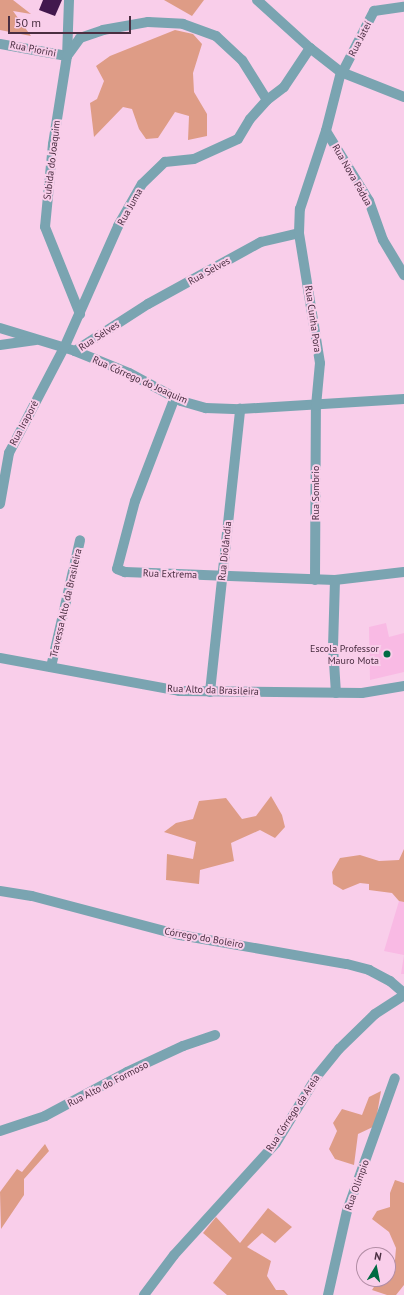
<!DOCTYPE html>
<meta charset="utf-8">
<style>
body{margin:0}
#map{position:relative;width:404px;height:1295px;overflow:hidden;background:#f9ceea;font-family:"PT Sans",sans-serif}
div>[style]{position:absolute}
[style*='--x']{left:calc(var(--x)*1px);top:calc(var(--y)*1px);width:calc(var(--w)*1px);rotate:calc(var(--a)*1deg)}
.built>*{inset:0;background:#f9bae4}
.green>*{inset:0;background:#de9c86}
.building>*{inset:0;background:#42184d}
.minor>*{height:10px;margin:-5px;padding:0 5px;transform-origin:5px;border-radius:5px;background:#7aa4b1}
.dots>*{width:11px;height:11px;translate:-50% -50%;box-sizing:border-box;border:2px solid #f9ceea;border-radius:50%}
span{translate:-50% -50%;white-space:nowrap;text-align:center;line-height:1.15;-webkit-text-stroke:4px #f9ceea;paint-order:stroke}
.street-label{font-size:10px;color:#4a2e41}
.poi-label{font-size:10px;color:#4a2e41}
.right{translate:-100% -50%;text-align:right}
.north{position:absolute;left:356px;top:1247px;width:40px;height:40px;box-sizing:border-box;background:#f9ceea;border:1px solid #b38ea6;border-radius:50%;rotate:10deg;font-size:11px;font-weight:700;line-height:16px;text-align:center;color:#4a2e41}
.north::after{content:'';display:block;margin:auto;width:14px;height:18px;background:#006b43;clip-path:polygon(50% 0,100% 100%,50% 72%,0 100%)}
.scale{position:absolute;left:8px;top:16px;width:123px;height:18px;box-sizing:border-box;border:2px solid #4a2e41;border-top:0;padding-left:5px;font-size:12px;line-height:14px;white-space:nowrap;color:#4a2e41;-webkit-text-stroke:3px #f9ceea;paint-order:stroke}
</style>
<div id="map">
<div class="built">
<div style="clip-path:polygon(386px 623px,389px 637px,404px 633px,404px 672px,370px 680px,369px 627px)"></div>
<div style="clip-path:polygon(399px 901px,404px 902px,404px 974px,401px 974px,404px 955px,384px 951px)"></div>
</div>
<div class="green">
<div style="clip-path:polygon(0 0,13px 0,31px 14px,13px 11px,31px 36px,0 30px)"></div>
<div style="clip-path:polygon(164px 0,204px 0,192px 16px)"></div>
<div style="clip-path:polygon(175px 30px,193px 34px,202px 44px,193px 73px,194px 92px,207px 114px,207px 136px,188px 140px,189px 116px,175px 112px,158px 138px,146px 139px,139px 129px,132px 109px,123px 107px,94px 137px,90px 103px,97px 99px,104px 81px,96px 66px,110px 56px)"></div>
<div style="clip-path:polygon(271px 796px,282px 815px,285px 827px,275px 838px,260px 830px,231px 843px,234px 861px,200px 870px,199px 884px,166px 880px,167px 854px,193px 859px,196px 842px,164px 832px,176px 823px,193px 819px,199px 801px,226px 798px,242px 819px,256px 816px)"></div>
<div style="clip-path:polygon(404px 849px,404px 902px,399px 901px,392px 893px,369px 890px,369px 884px,360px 883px,343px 890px,333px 884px,332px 872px,340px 858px,360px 855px,379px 861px,399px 860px)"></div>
<div style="clip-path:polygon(381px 1091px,375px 1126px,358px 1134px,354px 1165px,335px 1159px,329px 1149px,337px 1131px,333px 1123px,342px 1109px,362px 1115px,369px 1097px)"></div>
<div style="clip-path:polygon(45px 1144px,49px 1151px,24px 1179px,24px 1195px,1px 1229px,0 1192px,17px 1169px,22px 1172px)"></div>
<div style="clip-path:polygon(395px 1180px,404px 1183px,404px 1285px,396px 1295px,387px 1295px,372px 1290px,379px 1279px,388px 1279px,388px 1268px,395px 1260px,396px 1248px,389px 1232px,372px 1219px,377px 1211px,390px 1207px,390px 1193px)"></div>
<div style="clip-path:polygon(268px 1208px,292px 1227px,275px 1243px,262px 1233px,247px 1247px,271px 1261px,267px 1276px,276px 1290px,284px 1290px,288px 1295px,227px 1295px,213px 1283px,232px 1258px,203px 1233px,216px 1217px,240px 1243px)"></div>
</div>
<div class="building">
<div style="clip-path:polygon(43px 0,62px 0,55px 16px,39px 10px)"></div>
</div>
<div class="minor">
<div style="--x:69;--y:0;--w:56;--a:92"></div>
<div style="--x:67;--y:56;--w:89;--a:99"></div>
<div style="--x:53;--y:144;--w:83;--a:95.5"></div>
<div style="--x:45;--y:227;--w:94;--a:68.1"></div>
<div style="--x:257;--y:0;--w:72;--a:42.2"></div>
<div style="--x:310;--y:48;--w:39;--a:38"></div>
<div style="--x:341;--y:72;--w:68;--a:21.6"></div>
<div style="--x:0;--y:44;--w:68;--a:10.2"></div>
<div style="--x:67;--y:56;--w:22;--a:-54"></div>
<div style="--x:80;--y:38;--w:24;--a:-19"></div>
<div style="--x:103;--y:30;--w:46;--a:-10.1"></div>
<div style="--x:148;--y:22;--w:35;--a:3"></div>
<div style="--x:183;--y:24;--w:35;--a:20"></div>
<div style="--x:216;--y:36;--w:35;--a:43"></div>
<div style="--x:242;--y:60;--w:47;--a:58"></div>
<div style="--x:341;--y:72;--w:61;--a:104.3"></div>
<div style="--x:326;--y:131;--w:82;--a:58.4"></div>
<div style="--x:369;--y:201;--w:41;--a:70.3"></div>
<div style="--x:383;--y:240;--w:41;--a:59"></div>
<div style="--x:342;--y:73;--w:70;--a:-62.7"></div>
<div style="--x:374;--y:11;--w:30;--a:-8"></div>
<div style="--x:0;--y:328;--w:78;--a:17"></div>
<div style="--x:75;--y:351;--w:58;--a:22.2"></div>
<div style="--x:129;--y:373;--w:59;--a:28.3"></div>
<div style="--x:181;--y:401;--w:26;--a:16"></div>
<div style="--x:206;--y:408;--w:34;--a:2"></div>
<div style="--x:240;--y:409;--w:164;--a:-3.5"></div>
<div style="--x:0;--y:345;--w:36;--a:-8"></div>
<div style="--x:75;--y:351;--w:87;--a:-32.8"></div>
<div style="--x:148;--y:304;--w:129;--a:-28.8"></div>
<div style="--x:261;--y:242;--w:39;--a:-13"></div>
<div style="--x:175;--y:397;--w:111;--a:111"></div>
<div style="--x:135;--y:501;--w:70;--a:104.8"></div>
<div style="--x:117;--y:569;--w:9;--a:21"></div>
<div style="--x:125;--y:572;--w:210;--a:2.2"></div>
<div style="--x:335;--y:580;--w:69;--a:-6.6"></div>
<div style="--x:0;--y:504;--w:52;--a:-80"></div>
<div style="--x:9;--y:453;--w:119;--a:-62.4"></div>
<div style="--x:64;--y:348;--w:133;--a:-66.1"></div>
<div style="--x:118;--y:226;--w:48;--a:-60.3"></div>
<div style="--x:142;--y:184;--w:32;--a:-44"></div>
<div style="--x:165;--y:162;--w:29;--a:-6"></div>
<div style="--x:194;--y:159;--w:48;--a:-24.4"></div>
<div style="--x:238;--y:139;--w:23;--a:-59"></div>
<div style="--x:250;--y:119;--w:25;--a:-48"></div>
<div style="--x:267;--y:100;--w:21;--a:-37"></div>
<div style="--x:284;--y:87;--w:47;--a:-56.3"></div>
<div style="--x:315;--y:580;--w:174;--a:-89.7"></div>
<div style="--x:316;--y:406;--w:43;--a:-84.7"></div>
<div style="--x:320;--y:363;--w:132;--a:-99.2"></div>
<div style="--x:299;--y:233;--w:24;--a:-88"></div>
<div style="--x:300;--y:209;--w:82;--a:-71.6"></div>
<div style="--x:335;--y:580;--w:67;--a:91.7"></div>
<div style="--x:333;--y:647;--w:46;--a:86.3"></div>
<div style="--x:0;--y:658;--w:182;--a:10.4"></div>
<div style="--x:179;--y:691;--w:183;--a:0.6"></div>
<div style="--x:362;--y:693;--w:43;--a:-9.5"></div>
<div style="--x:51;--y:667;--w:130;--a:-77.1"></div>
<div style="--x:210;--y:692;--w:285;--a:-83.9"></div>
<div style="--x:0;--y:891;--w:32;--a:9"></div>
<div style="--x:32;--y:896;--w:153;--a:14.8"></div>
<div style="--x:180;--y:935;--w:169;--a:9.9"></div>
<div style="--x:347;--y:964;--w:23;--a:15"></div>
<div style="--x:369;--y:970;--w:24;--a:28"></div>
<div style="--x:390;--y:981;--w:18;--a:41"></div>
<div style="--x:0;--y:1131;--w:47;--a:-18.4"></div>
<div style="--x:45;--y:1116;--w:93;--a:-28.2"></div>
<div style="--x:127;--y:1072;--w:62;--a:-24.9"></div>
<div style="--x:183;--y:1046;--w:34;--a:-19"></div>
<div style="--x:144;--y:1295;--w:50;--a:-53.1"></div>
<div style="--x:174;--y:1255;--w:151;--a:-47.7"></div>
<div style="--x:276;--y:1143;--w:79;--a:-58.5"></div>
<div style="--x:317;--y:1076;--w:35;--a:-51"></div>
<div style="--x:339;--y:1049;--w:50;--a:-44.2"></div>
<div style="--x:375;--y:1014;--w:35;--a:-33"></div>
<div style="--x:328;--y:1295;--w:86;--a:-77.3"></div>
<div style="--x:347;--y:1211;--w:141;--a:-70.2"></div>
</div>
<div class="dots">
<div style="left:387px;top:654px;background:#006b43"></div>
</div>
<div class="street-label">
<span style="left:360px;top:39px;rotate:-63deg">Rua Jateí</span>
<span style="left:33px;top:49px;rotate:11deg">Rua Piorini</span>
<span style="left:52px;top:160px;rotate:-83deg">Subida do Joaquim</span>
<span style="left:352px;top:175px;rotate:60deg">Rua Nova Pádua</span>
<span style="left:130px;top:207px;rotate:-61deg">Rua Juma</span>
<span style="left:209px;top:271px;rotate:-29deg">Rua Selves</span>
<span style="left:313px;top:319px;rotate:82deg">Rua Cunha Pora</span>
<span style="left:99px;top:336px;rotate:-33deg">Rua Sélves</span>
<span style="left:140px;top:380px;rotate:24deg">Rua Córrego do Joaquim</span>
<span style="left:24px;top:423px;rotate:-62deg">Rua Iraporé</span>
<span style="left:316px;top:493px;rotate:-90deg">Rua Sombrio</span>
<span style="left:225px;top:551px;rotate:-84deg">Rua Diolândia</span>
<span style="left:170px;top:574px;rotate:2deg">Rua Extrema</span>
<span style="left:66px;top:603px;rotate:-77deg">Travessa Alto da Brasileira</span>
<span style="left:213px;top:690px;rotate:2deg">Rua Alto da Brasileira</span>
<span style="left:204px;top:938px;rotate:10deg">Córrego do Boleiro</span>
<span style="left:108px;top:1084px;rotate:-27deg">Rua Alto do Formoso</span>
<span style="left:293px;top:1113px;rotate:-57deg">Rua Córrego da Areia</span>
<span style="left:357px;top:1185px;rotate:-70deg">Rua Olímpio</span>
</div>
<div class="poi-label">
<span class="right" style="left:379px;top:654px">Escola Professor<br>Mauro Mota</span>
</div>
<div class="north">N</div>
<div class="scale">50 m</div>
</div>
